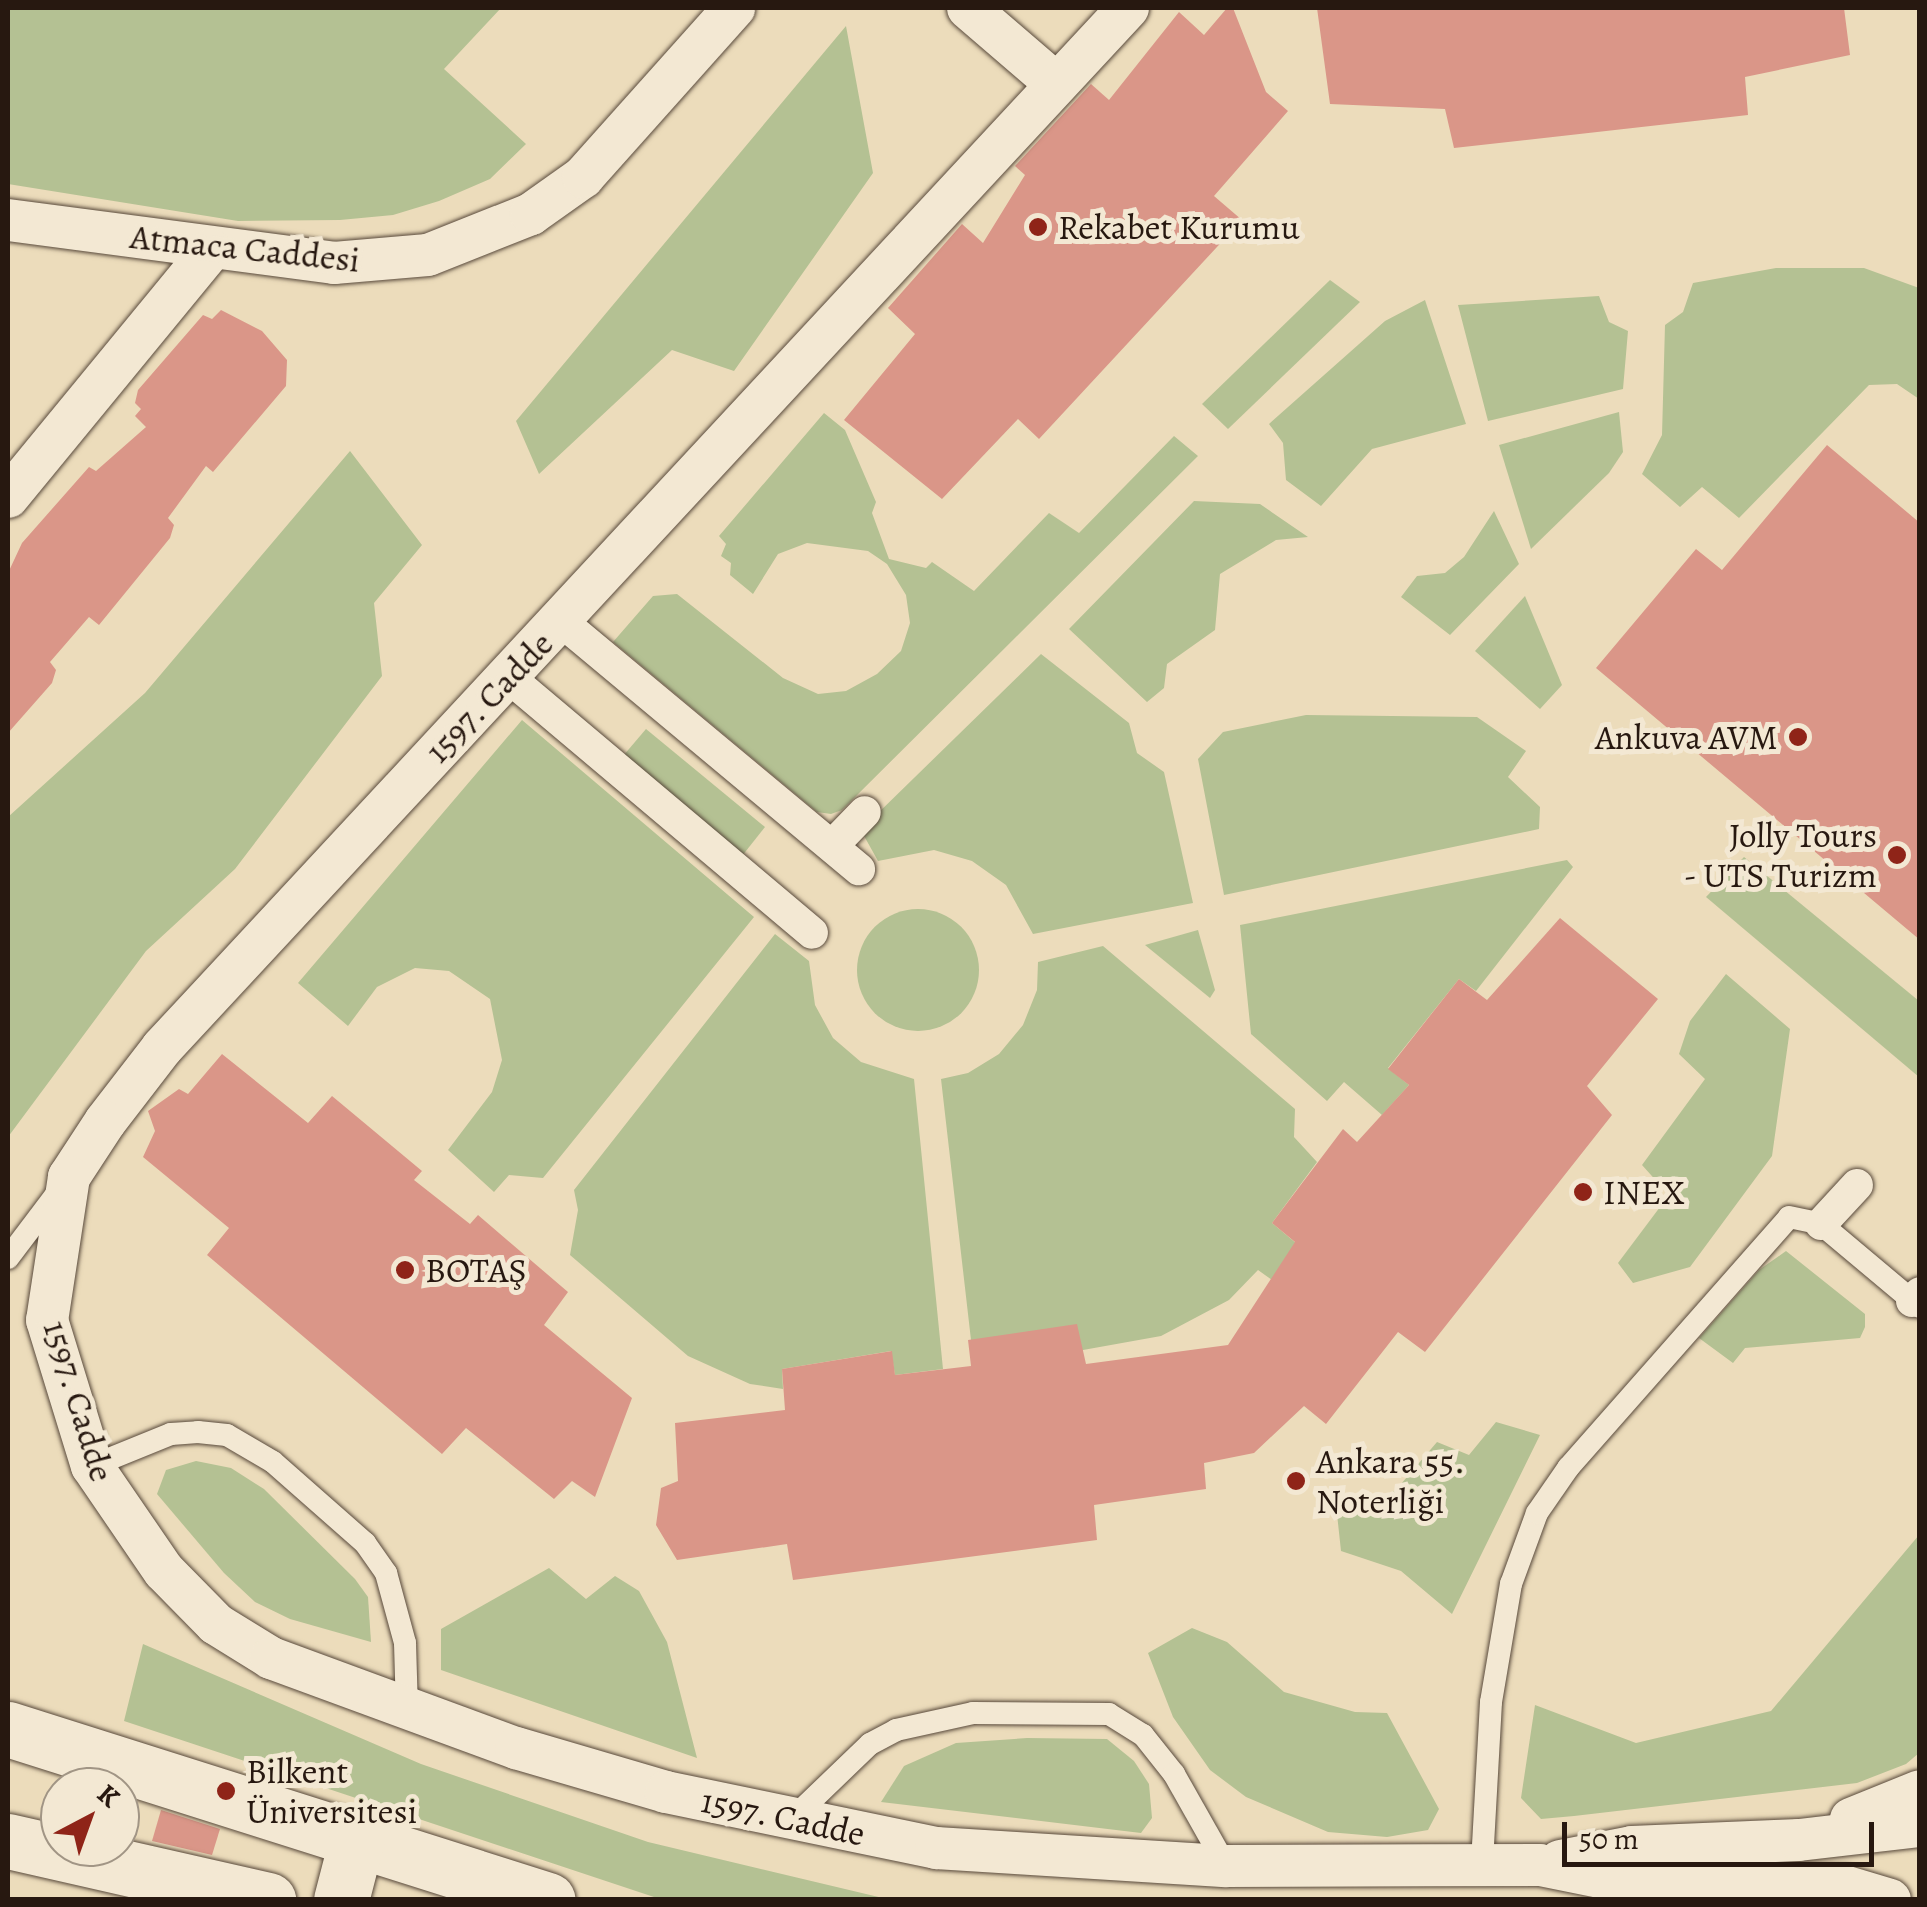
<!DOCTYPE html>
<meta charset="utf-8">
<style>
body{margin:0}
#map{position:relative;width:1927px;height:1907px;overflow:hidden;background:#ecdcbb;font-family:Alegreya,serif}
div>[style]{position:absolute}
[style*='--x']{left:calc(var(--x)*1px);top:calc(var(--y)*1px);width:calc(var(--w)*1px);rotate:calc(var(--a)*1deg)}
.green>*{inset:0;background:#b4c193}
.round{border-radius:50%}
.building>*{inset:0;background:#da9688}
.roads{filter:drop-shadow(0 0 2px #58493b) drop-shadow(0 0 2px #58493b)}
.service>*{height:22px;margin:-11px;padding:0 11px;transform-origin:11px;border-radius:11px;background:#f3e8d3}
.pedestrian>*{height:32px;margin:-16px;padding:0 16px;transform-origin:16px;border-radius:16px;background:#f3e8d3}
.minor>*{height:42px;margin:-21px;padding:0 21px;transform-origin:21px;border-radius:21px;background:#f3e8d3}
.tertiary>*{height:55px;margin:-27.5px;padding:0 27.5px;transform-origin:27.5px;border-radius:27.5px;background:#f3e8d3}
.dots>*{width:28px;height:28px;translate:-50% -50%;box-sizing:border-box;border:5px solid #f3e8d3;border-radius:50%}
span{translate:-50% -50%;white-space:nowrap;text-align:center;line-height:1.15;-webkit-text-stroke:10px #f3e8d3;paint-order:stroke}
.poi-label{font-size:35px;color:#271810}
.left{translate:0 -50%;text-align:left}
.right{translate:-100% -50%;text-align:right}
.street-label{font-size:35px;color:#271810}
.frame{position:absolute;inset:0;border:10px solid #271810;pointer-events:none}
.north{position:absolute;left:40px;top:1767px;width:100px;height:100px;box-sizing:border-box;background:#f3e8d3;border:2px solid #a19585;border-radius:50%;rotate:41deg;font-size:28px;font-weight:700;line-height:40px;text-align:center;color:#271810}
.north::after{content:'';display:block;margin:auto;width:35px;height:45px;background:#8f2418;clip-path:polygon(50% 0,100% 100%,50% 72%,0 100%)}
.scale{position:absolute;left:1562px;top:1822px;width:312px;height:45px;box-sizing:border-box;border:5px solid #271810;border-top:0;padding-left:12px;font-size:30px;line-height:35px;white-space:nowrap;color:#271810;-webkit-text-stroke:8px #f3e8d3;paint-order:stroke}
</style>
<div id="map">
<div class="green">
<div style="clip-path:polygon(8px 8px,501px 8px,444px 69px,526px 144px,490px 179px,439px 201px,393px 215px,340px 220px,238px 221px,8px 184px)"></div>
<div style="clip-path:polygon(846px 26px,873px 173px,734px 371px,672px 350px,539px 474px,516px 421px)"></div>
<div style="clip-path:polygon(1776px 268px,1864px 268px,1919px 288px,1919px 399px,1897px 384px,1869px 385px,1739px 518px,1702px 487px,1680px 507px,1642px 474px,1662px 435px,1665px 325px,1683px 312px,1693px 283px)"></div>
<div style="clip-path:polygon(1330px 280px,1360px 302px,1228px 429px,1202px 404px)"></div>
<div style="clip-path:polygon(1599px 296px,1609px 322px,1628px 331px,1623px 389px,1488px 421px,1458px 305px)"></div>
<div style="clip-path:polygon(1425px 300px,1466px 424px,1372px 449px,1321px 506px,1286px 480px,1283px 443px,1269px 424px,1385px 321px)"></div>
<div style="clip-path:polygon(1619px 412px,1623px 452px,1609px 473px,1531px 549px,1499px 445px)"></div>
<div style="clip-path:polygon(824px 413px,845px 430px,876px 502px,872px 513px,889px 559px,926px 568px,932px 562px,974px 591px,1049px 513px,1079px 533px,1174px 436px,1198px 456px,842px 810px,831px 814px,817px 812px,613px 642px,653px 596px,677px 594px,783px 678px,818px 694px,846px 691px,877px 674px,901px 651px,910px 623px,906px 595px,887px 564px,868px 551px,807px 543px,778px 554px,753px 594px,730px 575px,731px 563px,721px 556px,726px 544px,719px 536px)"></div>
<div style="clip-path:polygon(350px 451px,422px 545px,374px 603px,382px 676px,235px 869px,146px 951px,8px 1137px,8px 817px,145px 693px)"></div>
<div style="clip-path:polygon(1194px 501px,1260px 504px,1308px 537px,1276px 540px,1220px 574px,1215px 630px,1167px 664px,1164px 688px,1147px 702px,1069px 629px)"></div>
<div style="clip-path:polygon(1494px 511px,1519px 564px,1450px 635px,1401px 597px,1417px 576px,1445px 573px,1464px 557px)"></div>
<div style="clip-path:polygon(1525px 596px,1562px 685px,1540px 709px,1475px 651px)"></div>
<div style="clip-path:polygon(1041px 654px,1129px 723px,1137px 753px,1164px 772px,1193px 903px,1033px 934px,1006px 885px,972px 861px,934px 850px,878px 861px,863px 834px,872px 819px)"></div>
<div style="clip-path:polygon(1306px 715px,1477px 717px,1526px 751px,1508px 777px,1540px 807px,1539px 829px,1224px 895px,1198px 759px,1223px 732px)"></div>
<div style="clip-path:polygon(522px 720px,754px 917px,543px 1178px,509px 1175px,494px 1192px,448px 1150px,492px 1092px,502px 1060px,490px 999px,449px 971px,415px 968px,377px 987px,348px 1026px,298px 983px)"></div>
<div style="clip-path:polygon(646px 729px,765px 827px,742px 856px,623px 756px)"></div>
<div style="clip-path:polygon(1744px 857px,1919px 1001px,1919px 1077px,1706px 897px)"></div>
<div style="clip-path:polygon(1567px 860px,1573px 867px,1476px 991px,1459px 979px,1388px 1068px,1409px 1085px,1382px 1115px,1344px 1082px,1327px 1101px,1251px 1034px,1240px 925px)"></div>
<div class="round" style="left:857px;top:909px;width:122px;height:122px"></div>
<div style="clip-path:polygon(1198px 930px,1215px 990px,1210px 998px,1145px 945px)"></div>
<div style="clip-path:polygon(775px 934px,809px 961px,815px 1005px,833px 1038px,861px 1062px,914px 1079px,943px 1369px,895px 1375px,891px 1351px,782px 1369px,783px 1389px,750px 1384px,688px 1356px,570px 1255px,578px 1210px,574px 1190px)"></div>
<div style="clip-path:polygon(1103px 946px,1295px 1109px,1294px 1137px,1317px 1162px,1272px 1223px,1309px 1254px,1272px 1280px,1258px 1270px,1229px 1300px,1161px 1336px,1083px 1350px,971px 1340px,941px 1079px,968px 1073px,999px 1054px,1023px 1025px,1037px 990px,1038px 962px)"></div>
<div style="clip-path:polygon(1726px 974px,1790px 1029px,1772px 1156px,1690px 1267px,1633px 1283px,1618px 1263px,1669px 1195px,1642px 1165px,1705px 1079px,1679px 1054px,1690px 1021px)"></div>
<div style="clip-path:polygon(1786px 1251px,1865px 1314px,1865px 1327px,1860px 1338px,1745px 1348px,1733px 1363px,1699px 1338px,1759px 1270px)"></div>
<div style="clip-path:polygon(1496px 1422px,1540px 1435px,1452px 1614px,1401px 1571px,1341px 1551px,1337px 1514px,1395px 1491px,1437px 1442px,1469px 1455px)"></div>
<div style="clip-path:polygon(196px 1461px,231px 1468px,264px 1489px,355px 1579px,368px 1597px,371px 1642px,290px 1619px,255px 1602px,224px 1573px,157px 1494px,166px 1470px)"></div>
<div style="clip-path:polygon(1919px 1535px,1919px 1753px,1906px 1764px,1857px 1783px,1574px 1816px,1541px 1819px,1521px 1798px,1535px 1705px,1636px 1743px,1771px 1711px)"></div>
<div style="clip-path:polygon(549px 1568px,586px 1599px,615px 1576px,639px 1591px,667px 1642px,697px 1758px,441px 1670px,441px 1629px)"></div>
<div style="clip-path:polygon(1192px 1628px,1227px 1642px,1284px 1692px,1355px 1712px,1387px 1713px,1439px 1809px,1428px 1830px,1387px 1837px,1328px 1832px,1246px 1797px,1210px 1770px,1173px 1717px,1148px 1653px)"></div>
<div style="clip-path:polygon(143px 1644px,421px 1764px,648px 1842px,887px 1899px,660px 1899px,124px 1721px)"></div>
<div style="clip-path:polygon(1027px 1738px,1107px 1739px,1134px 1761px,1149px 1784px,1152px 1818px,1141px 1833px,881px 1802px,904px 1766px,956px 1743px)"></div>
</div>
<div class="building">
<div style="clip-path:polygon(1227px 8px,1233px 8px,1266px 92px,1288px 111px,1214px 196px,1242px 220px,1039px 439px,1018px 419px,942px 499px,844px 420px,915px 334px,888px 308px,962px 224px,983px 243px,1025px 175px,1015px 166px,1091px 84px,1109px 100px,1179px 12px,1204px 35px)"></div>
<div style="clip-path:polygon(1317px 8px,1844px 8px,1850px 55px,1745px 77px,1748px 115px,1454px 148px,1445px 109px,1330px 104px)"></div>
<div style="clip-path:polygon(221px 310px,262px 331px,287px 360px,286px 386px,213px 472px,206px 466px,168px 518px,174px 525px,170px 538px,99px 625px,89px 617px,50px 662px,56px 670px,52px 683px,8px 733px,8px 573px,22px 543px,89px 467px,96px 471px,146px 427px,135px 416px,141px 409px,135px 403px,138px 390px,203px 315px,212px 319px)"></div>
<div style="clip-path:polygon(1827px 445px,1920px 523px,1920px 940px,1596px 668px,1696px 549px,1722px 570px)"></div>
<div style="clip-path:polygon(1560px 918px,1658px 999px,1587px 1086px,1612px 1115px,1425px 1352px,1398px 1332px,1326px 1424px,1304px 1406px,1254px 1453px,1204px 1463px,1206px 1489px,1094px 1505px,1097px 1540px,793px 1580px,787px 1544px,677px 1560px,656px 1525px,661px 1488px,678px 1481px,675px 1423px,785px 1410px,782px 1369px,892px 1351px,895px 1375px,971px 1366px,968px 1340px,1077px 1324px,1086px 1364px,1228px 1345px,1295px 1242px,1272px 1223px,1343px 1129px,1357px 1142px,1409px 1085px,1388px 1069px,1459px 979px,1487px 1000px)"></div>
<div style="clip-path:polygon(222px 1054px,308px 1123px,332px 1096px,422px 1171px,414px 1180px,470px 1224px,478px 1215px,568px 1292px,544px 1325px,632px 1398px,595px 1497px,572px 1481px,554px 1499px,466px 1428px,442px 1454px,207px 1255px,229px 1228px,143px 1157px,155px 1131px,148px 1111px,179px 1089px,188px 1094px)"></div>
<div style="clip-path:polygon(161px 1810px,220px 1829px,212px 1855px,152px 1841px)"></div>
</div>
<div class="roads">
<div class="service">
<div style="--x:8;--y:1258;--w:83;--a:-52.9"></div>
<div style="--x:92;--y:1466;--w:85;--a:-22.1"></div>
<div style="--x:171;--y:1434;--w:27;--a:-4"></div>
<div style="--x:198;--y:1432;--w:29;--a:6"></div>
<div style="--x:227;--y:1435;--w:53;--a:30.4"></div>
<div style="--x:273;--y:1462;--w:123;--a:41.4"></div>
<div style="--x:365;--y:1543;--w:37;--a:55"></div>
<div style="--x:386;--y:1573;--w:73;--a:74.8"></div>
<div style="--x:405;--y:1643;--w:67;--a:88.3"></div>
<div style="--x:792;--y:1819;--w:108;--a:-43.9"></div>
<div style="--x:870;--y:1744;--w:30;--a:-28"></div>
<div style="--x:896;--y:1730;--w:79;--a:-12.4"></div>
<div style="--x:973;--y:1713;--w:136;--a:0.4"></div>
<div style="--x:1109;--y:1714;--w:40;--a:32"></div>
<div style="--x:1143;--y:1735;--w:50;--a:51.5"></div>
<div style="--x:1174;--y:1774;--w:106;--a:60.5"></div>
<div style="--x:1482;--y:1863;--w:161;--a:-86.8"></div>
<div style="--x:1491;--y:1702;--w:120;--a:-80.4"></div>
<div style="--x:1511;--y:1584;--w:76;--a:-69.9"></div>
<div style="--x:1537;--y:1513;--w:55;--a:-55.4"></div>
<div style="--x:1568;--y:1468;--w:334;--a:-48.6"></div>
<div style="--x:1789;--y:1217;--w:33;--a:12"></div>
<div style="--x:1821;--y:1224;--w:129;--a:40"></div>
</div>
<div class="pedestrian">
<div style="--x:561;--y:621;--w:388;--a:39.8"></div>
<div style="--x:506;--y:675;--w:400;--a:40.1"></div>
<div style="--x:832;--y:846;--w:47;--a:-45.9"></div>
<div style="--x:1821;--y:1224;--w:53;--a:-47.3"></div>
<div style="--x:1912;--y:1301;--w:11;--a:-45"></div>
</div>
<div class="minor">
<div style="--x:968;--y:8;--w:112;--a:40.7"></div>
<div style="--x:1128;--y:8;--w:1419;--a:132.89"></div>
<div style="--x:162;--y:1048;--w:93;--a:127.6"></div>
<div style="--x:105;--y:1122;--w:66;--a:123.2"></div>
<div style="--x:69;--y:1177;--w:145;--a:98.7"></div>
<div style="--x:47;--y:1320;--w:153;--a:72.9"></div>
<div style="--x:92;--y:1466;--w:127;--a:55.6"></div>
<div style="--x:164;--y:1571;--w:74;--a:45.5"></div>
<div style="--x:216;--y:1624;--w:65;--a:31.7"></div>
<div style="--x:271;--y:1658;--w:261;--a:20.2"></div>
<div style="--x:516;--y:1748;--w:156;--a:16.3"></div>
<div style="--x:666;--y:1792;--w:276;--a:11.7"></div>
<div style="--x:936;--y:1848;--w:291;--a:3.6"></div>
<div style="--x:1226;--y:1866;--w:314;--a:-0.2"></div>
<div style="--x:1540;--y:1865;--w:101;--a:11.4"></div>
<div style="--x:1639;--y:1885;--w:205;--a:0.3"></div>
<div style="--x:1844;--y:1886;--w:48;--a:16.9"></div>
<div style="--x:8;--y:220;--w:329;--a:7.5"></div>
<div style="--x:334;--y:263;--w:94;--a:-4.9"></div>
<div style="--x:428;--y:255;--w:111;--a:-21.7"></div>
<div style="--x:531;--y:214;--w:64;--a:-35.4"></div>
<div style="--x:583;--y:177;--w:227;--a:-48.2"></div>
<div style="--x:8;--y:497;--w:320;--a:-50.6"></div>
<div style="--x:1851;--y:1819;--w:74;--a:-22.1"></div>
<div style="--x:1560;--y:1861;--w:73;--a:-11"></div>
<div style="--x:1632;--y:1847;--w:167;--a:-2.4"></div>
<div style="--x:1799;--y:1840;--w:122;--a:-6.6"></div>
</div>
<div class="tertiary">
<div style="--x:8;--y:1729;--w:566;--a:17.57"></div>
<div style="--x:8;--y:1841;--w:267;--a:12.8"></div>
<div style="--x:341;--y:1900;--w:64;--a:-75.5"></div>
</div>
</div>
<div class="dots">
<div style="left:1038px;top:227px;background:#8f2418"></div>
<div style="left:1798px;top:737px;background:#8f2418"></div>
<div style="left:1897px;top:855px;background:#8f2418"></div>
<div style="left:1583px;top:1192px;background:#8f2418"></div>
<div style="left:405px;top:1270px;background:#8f2418"></div>
<div style="left:1296px;top:1481px;background:#8f2418"></div>
<div style="left:226px;top:1791px;background:#8f2418"></div>
</div>
<div class="poi-label">
<span class="left" style="left:1058px;top:227px">Rekabet Kurumu</span>
<span class="right" style="left:1778px;top:737px">Ankuva AVM</span>
<span class="right" style="left:1877px;top:855px">Jolly Tours<br>- UTS Turizm</span>
<span class="left" style="left:1603px;top:1192px">INEX</span>
<span class="left" style="left:425px;top:1270px">BOTAŞ</span>
<span class="left" style="left:1316px;top:1481px">Ankara 55.<br>Noterliği</span>
<span class="left" style="left:246px;top:1791px">Bilkent<br>Üniversitesi</span>
</div>
<div class="street-label">
<span style="left:245px;top:248px;rotate:6deg">Atmaca Caddesi</span>
<span style="left:489px;top:697px;rotate:-46deg">1597. Cadde</span>
<span style="left:79px;top:1401px;rotate:73deg">1597. Cadde</span>
<span style="left:783px;top:1817px;rotate:12deg">1597. Cadde</span>
</div>
<div class="frame"></div>
<div class="north">K</div>
<div class="scale">50 m</div>
</div>
